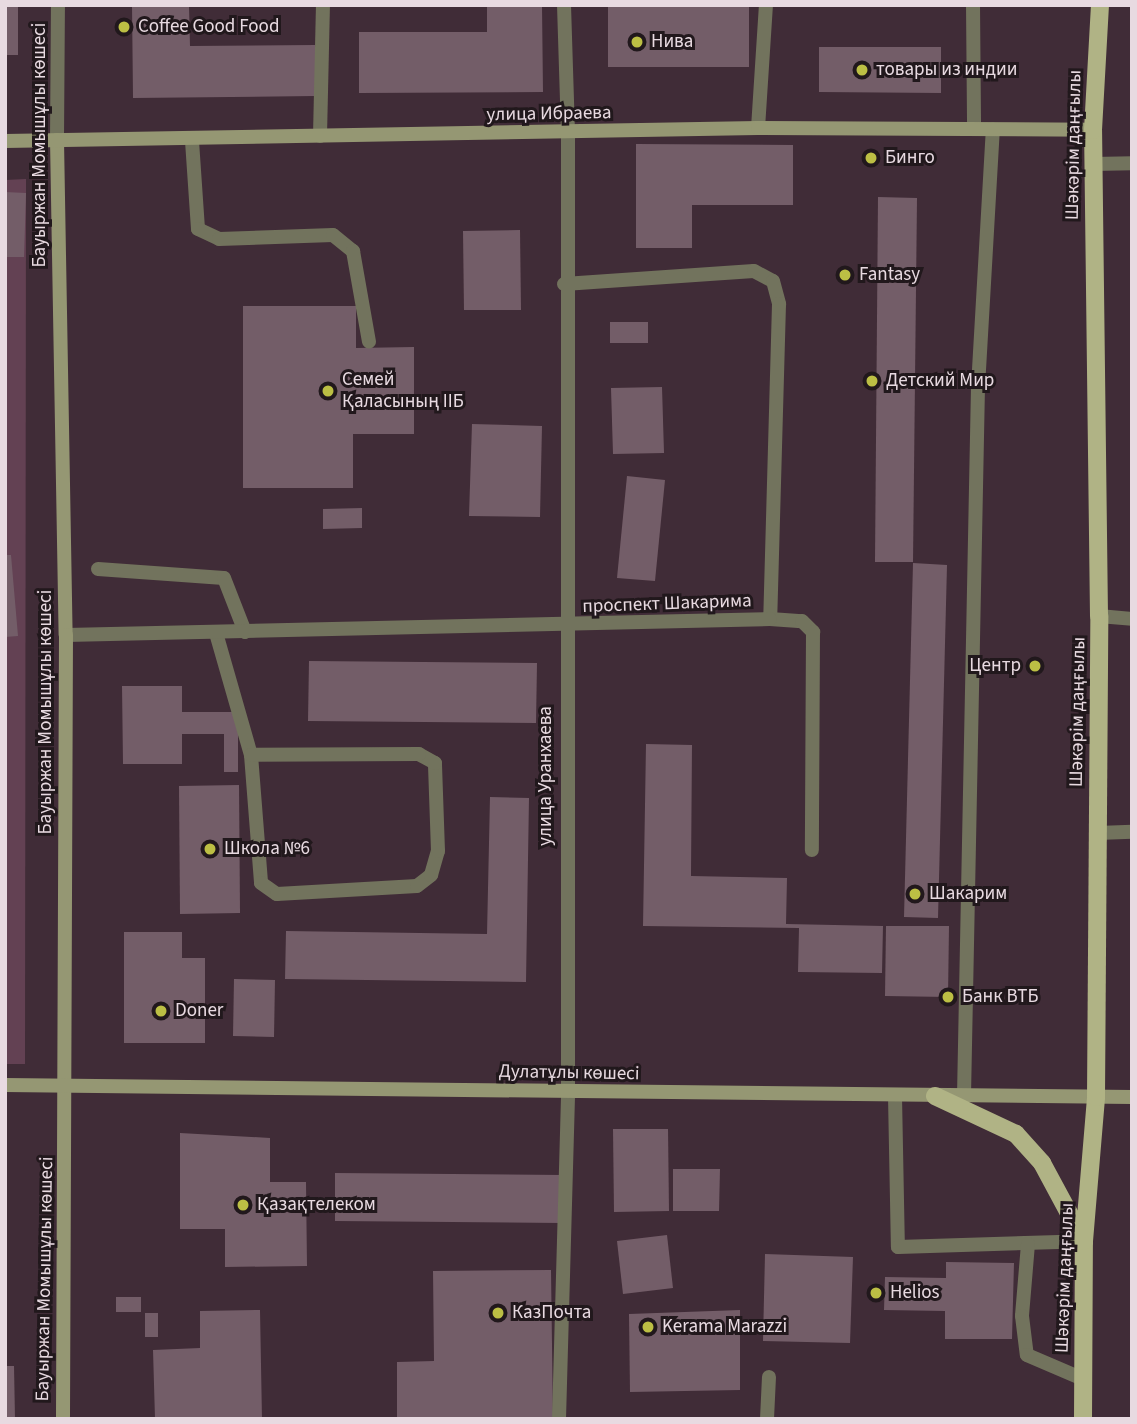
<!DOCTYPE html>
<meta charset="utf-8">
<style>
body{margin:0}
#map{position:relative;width:1137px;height:1424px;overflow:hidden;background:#402c37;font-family:"Source Sans 3",sans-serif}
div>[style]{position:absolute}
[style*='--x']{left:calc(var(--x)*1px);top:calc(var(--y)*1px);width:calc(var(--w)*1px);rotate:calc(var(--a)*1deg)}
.green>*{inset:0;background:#634153}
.building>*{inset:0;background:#735d68}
.lane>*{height:14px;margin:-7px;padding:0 7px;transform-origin:7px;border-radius:7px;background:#72735d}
.street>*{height:14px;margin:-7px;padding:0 7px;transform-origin:7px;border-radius:7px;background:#72735d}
.secondary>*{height:14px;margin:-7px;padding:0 7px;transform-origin:7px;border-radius:7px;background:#959773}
.primary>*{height:18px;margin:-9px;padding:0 9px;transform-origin:9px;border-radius:9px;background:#b0b385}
.dots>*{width:19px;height:19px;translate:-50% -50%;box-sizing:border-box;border:4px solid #21181c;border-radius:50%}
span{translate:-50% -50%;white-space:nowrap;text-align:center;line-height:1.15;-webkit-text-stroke:6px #21181c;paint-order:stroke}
.poi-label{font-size:19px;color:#e8dae1}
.left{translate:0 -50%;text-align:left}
.right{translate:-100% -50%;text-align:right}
.street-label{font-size:19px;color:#e8dae1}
.frame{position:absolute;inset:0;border:7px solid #e8dae1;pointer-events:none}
</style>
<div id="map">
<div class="green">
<div style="clip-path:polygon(26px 179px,25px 1064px,5px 1064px,5px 180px)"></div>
</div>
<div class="building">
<div style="clip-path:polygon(5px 5px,18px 5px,18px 55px,5px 55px)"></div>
<div style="clip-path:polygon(132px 5px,189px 5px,190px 46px,315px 45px,315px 96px,133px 98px)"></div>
<div style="clip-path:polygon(487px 5px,542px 5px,543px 92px,359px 93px,359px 32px,487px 32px)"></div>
<div style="clip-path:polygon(608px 5px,749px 5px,749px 67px,608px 67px)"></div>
<div style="clip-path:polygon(819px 47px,941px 47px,941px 93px,819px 92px)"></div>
<div style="clip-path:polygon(636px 144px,793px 145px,793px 205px,692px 205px,692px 248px,636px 248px)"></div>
<div style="clip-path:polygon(5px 192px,26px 193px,24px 257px,5px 257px)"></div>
<div style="clip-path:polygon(878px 197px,917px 198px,913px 562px,875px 562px)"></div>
<div style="clip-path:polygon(520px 230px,521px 310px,464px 310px,463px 231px)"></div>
<div style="clip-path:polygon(243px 306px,356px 306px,356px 348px,414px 347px,414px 434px,353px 434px,353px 488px,243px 488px)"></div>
<div style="clip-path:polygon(610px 322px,648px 322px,648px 343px,610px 343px)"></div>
<div style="clip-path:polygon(662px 387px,664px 453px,613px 454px,611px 388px)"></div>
<div style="clip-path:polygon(472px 424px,542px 426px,540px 517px,469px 516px)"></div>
<div style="clip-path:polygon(627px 476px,665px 480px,655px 581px,617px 578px)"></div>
<div style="clip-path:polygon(362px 508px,362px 528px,323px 529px,323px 509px)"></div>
<div style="clip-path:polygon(5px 555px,11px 555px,18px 636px,5px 637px)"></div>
<div style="clip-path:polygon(913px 563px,947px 565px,938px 918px,904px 917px)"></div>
<div style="clip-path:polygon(309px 661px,537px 663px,536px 723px,308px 721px)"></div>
<div style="clip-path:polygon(122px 686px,182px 686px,182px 712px,238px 712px,238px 772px,224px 772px,224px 734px,182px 734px,182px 764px,123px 764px)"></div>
<div style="clip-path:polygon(646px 744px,692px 745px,691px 876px,787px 878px,786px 924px,883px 926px,882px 973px,798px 972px,799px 928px,643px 926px)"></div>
<div style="clip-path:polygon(239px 785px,240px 913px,180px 914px,179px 786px)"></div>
<div style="clip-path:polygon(490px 797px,529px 798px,526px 982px,285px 979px,286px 931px,487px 934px)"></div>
<div style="clip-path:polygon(886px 926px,949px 926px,948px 997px,885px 996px)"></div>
<div style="clip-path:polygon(124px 932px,182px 932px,182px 958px,205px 958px,205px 1043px,124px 1043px)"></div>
<div style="clip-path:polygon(234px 979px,275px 980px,274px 1037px,233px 1036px)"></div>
<div style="clip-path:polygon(613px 1129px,668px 1129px,669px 1211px,614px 1212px)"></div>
<div style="clip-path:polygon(180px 1133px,270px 1138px,270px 1182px,306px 1182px,307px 1266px,225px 1267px,225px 1229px,180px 1229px)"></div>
<div style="clip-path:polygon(673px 1169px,720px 1169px,719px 1211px,673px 1211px)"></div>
<div style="clip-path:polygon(335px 1173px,563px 1175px,563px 1223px,335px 1221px)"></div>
<div style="clip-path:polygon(667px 1235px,673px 1288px,623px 1294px,617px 1241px)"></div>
<div style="clip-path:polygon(765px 1254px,853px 1257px,850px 1343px,763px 1341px)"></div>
<div style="clip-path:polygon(946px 1262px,1014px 1263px,1012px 1339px,945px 1339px,945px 1311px,884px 1310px,885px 1277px,946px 1278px)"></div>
<div style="clip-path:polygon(551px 1270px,553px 1419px,397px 1419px,397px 1362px,434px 1361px,433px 1271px)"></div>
<div style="clip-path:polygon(116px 1297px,141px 1297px,141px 1312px,116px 1312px)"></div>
<div style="clip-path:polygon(260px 1310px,262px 1419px,155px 1419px,153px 1350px,200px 1348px,200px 1311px)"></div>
<div style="clip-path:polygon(740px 1310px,740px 1390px,630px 1392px,629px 1314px)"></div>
<div style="clip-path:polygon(145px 1313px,158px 1313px,158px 1337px,145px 1337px)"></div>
<div style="clip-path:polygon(5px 1366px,14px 1366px,15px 1419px,5px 1419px)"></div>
</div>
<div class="lane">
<div style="--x:564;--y:5;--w:129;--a:88.2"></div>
<div style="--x:973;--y:5;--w:124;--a:89.5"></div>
<div style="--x:758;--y:128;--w:123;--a:-86.3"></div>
<div style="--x:320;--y:136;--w:131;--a:-88.7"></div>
<div style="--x:192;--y:141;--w:88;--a:86.1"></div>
<div style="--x:198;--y:229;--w:23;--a:25"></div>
<div style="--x:219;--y:239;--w:114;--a:-2"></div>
<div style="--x:333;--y:235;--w:26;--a:39"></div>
<div style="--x:353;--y:251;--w:92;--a:80"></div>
<div style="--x:1093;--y:164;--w:39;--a:-1"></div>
<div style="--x:98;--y:569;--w:126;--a:4.1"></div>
<div style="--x:224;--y:578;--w:58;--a:68.7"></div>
<div style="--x:1099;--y:616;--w:33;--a:5"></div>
<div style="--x:216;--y:633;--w:127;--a:74"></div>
<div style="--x:251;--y:755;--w:128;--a:85.5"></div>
<div style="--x:261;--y:883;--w:19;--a:35"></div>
<div style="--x:277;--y:894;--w:140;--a:-3.3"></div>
<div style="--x:417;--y:886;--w:18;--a:-38"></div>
<div style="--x:431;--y:875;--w:25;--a:-74"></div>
<div style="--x:438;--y:851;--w:88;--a:-92"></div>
<div style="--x:435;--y:763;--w:18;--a:-151"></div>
<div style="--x:419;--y:754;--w:168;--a:179.7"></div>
<div style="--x:1098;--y:833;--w:34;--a:-2"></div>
<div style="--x:895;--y:1096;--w:151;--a:88.9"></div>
<div style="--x:898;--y:1247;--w:186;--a:-1.8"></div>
<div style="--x:964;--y:1096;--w:709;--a:-88.87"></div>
<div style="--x:978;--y:387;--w:258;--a:-86.7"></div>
<div style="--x:1028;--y:1244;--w:72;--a:94.8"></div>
<div style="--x:1022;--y:1316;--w:39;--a:83"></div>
<div style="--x:1027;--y:1355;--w:61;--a:23.2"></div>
<div style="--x:767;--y:1419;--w:42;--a:-87.3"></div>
</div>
<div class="street">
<div style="--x:57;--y:140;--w:135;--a:-89.6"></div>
<div style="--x:564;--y:284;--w:190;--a:-3.9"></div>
<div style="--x:754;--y:271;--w:21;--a:28"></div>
<div style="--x:773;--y:281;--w:24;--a:75"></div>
<div style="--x:779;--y:304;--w:315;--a:91.6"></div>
<div style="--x:770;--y:619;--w:32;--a:4"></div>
<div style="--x:802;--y:621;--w:16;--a:45"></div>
<div style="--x:813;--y:632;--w:218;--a:90.3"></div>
<div style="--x:66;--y:635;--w:704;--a:-1.3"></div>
<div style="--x:559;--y:1419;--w:327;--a:-88.4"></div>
<div style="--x:568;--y:1092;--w:958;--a:-90"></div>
</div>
<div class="secondary">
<div style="--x:57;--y:140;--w:495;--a:89"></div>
<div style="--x:66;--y:635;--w:784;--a:90.22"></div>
<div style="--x:5;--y:141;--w:753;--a:-0.99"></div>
<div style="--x:758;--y:128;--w:335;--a:0.3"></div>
<div style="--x:5;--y:1085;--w:1127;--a:0.61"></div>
</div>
<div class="primary">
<div style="--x:935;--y:1096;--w:89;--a:25.1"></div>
<div style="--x:1016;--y:1134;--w:39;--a:48"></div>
<div style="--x:1042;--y:1163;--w:89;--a:61.7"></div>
<div style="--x:1083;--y:1419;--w:178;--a:-89.7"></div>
<div style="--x:1084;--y:1241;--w:144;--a:-85.2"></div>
<div style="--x:1096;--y:1097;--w:481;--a:-89.6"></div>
<div style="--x:1099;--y:616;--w:486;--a:-90.7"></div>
<div style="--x:1093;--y:130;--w:125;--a:-86.8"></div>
</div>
<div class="dots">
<div style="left:124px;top:27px;background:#bcbf44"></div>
<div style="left:637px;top:42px;background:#bcbf44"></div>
<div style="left:862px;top:70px;background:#bcbf44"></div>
<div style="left:871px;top:158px;background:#bcbf44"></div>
<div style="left:845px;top:275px;background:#bcbf44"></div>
<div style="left:872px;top:381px;background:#bcbf44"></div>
<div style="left:328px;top:391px;background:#bcbf44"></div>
<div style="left:1035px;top:666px;background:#bcbf44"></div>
<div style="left:210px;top:849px;background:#bcbf44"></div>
<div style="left:915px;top:894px;background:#bcbf44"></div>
<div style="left:948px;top:997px;background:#bcbf44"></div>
<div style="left:161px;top:1011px;background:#bcbf44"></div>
<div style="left:243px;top:1205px;background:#bcbf44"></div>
<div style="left:876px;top:1293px;background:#bcbf44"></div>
<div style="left:498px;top:1313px;background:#bcbf44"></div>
<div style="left:648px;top:1327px;background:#bcbf44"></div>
</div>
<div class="poi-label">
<span class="left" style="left:138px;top:27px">Coffee Good Food</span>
<span class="left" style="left:651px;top:42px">Нива</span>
<span class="left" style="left:876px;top:70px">товары из индии</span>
<span class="left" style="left:885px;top:158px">Бинго</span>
<span class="left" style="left:859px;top:275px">Fantasy</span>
<span class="left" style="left:342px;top:391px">Семей<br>Қаласының ІІБ</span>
<span class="left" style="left:886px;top:381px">Детский Мир</span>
<span class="right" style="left:1021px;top:666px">Центр</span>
<span class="left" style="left:224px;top:849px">Школа №6</span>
<span class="left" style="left:929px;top:894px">Шакарим</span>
<span class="left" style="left:962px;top:997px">Банк ВТБ</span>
<span class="left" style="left:175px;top:1011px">Doner</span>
<span class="left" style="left:257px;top:1205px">Қазақтелеком</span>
<span class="left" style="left:890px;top:1293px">Helios</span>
<span class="left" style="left:512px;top:1313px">КазПочта</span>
<span class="left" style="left:662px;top:1327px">Kerama Marazzi</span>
</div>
<div class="street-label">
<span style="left:549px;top:114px;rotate:-1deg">улица Ибраева</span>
<span style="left:40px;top:145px;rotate:-90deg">Бауыржан Момышұлы көшесі</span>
<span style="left:1074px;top:145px;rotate:-89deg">Шәкәрім даңғылы</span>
<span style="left:667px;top:604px;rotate:-2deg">проспект Шакарима</span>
<span style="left:46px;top:712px;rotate:-90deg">Бауыржан Момышұлы көшесі</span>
<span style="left:1078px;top:712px;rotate:-89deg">Шәкәрім даңғылы</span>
<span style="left:546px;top:776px;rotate:-90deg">улица Уранхаева</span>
<span style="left:569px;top:1073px;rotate:1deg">Дулатұлы көшесі</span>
<span style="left:1065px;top:1278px;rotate:-88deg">Шәкәрім даңғылы</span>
<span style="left:45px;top:1279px;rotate:-89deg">Бауыржан Момышұлы көшесі</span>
</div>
<div class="frame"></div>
</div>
